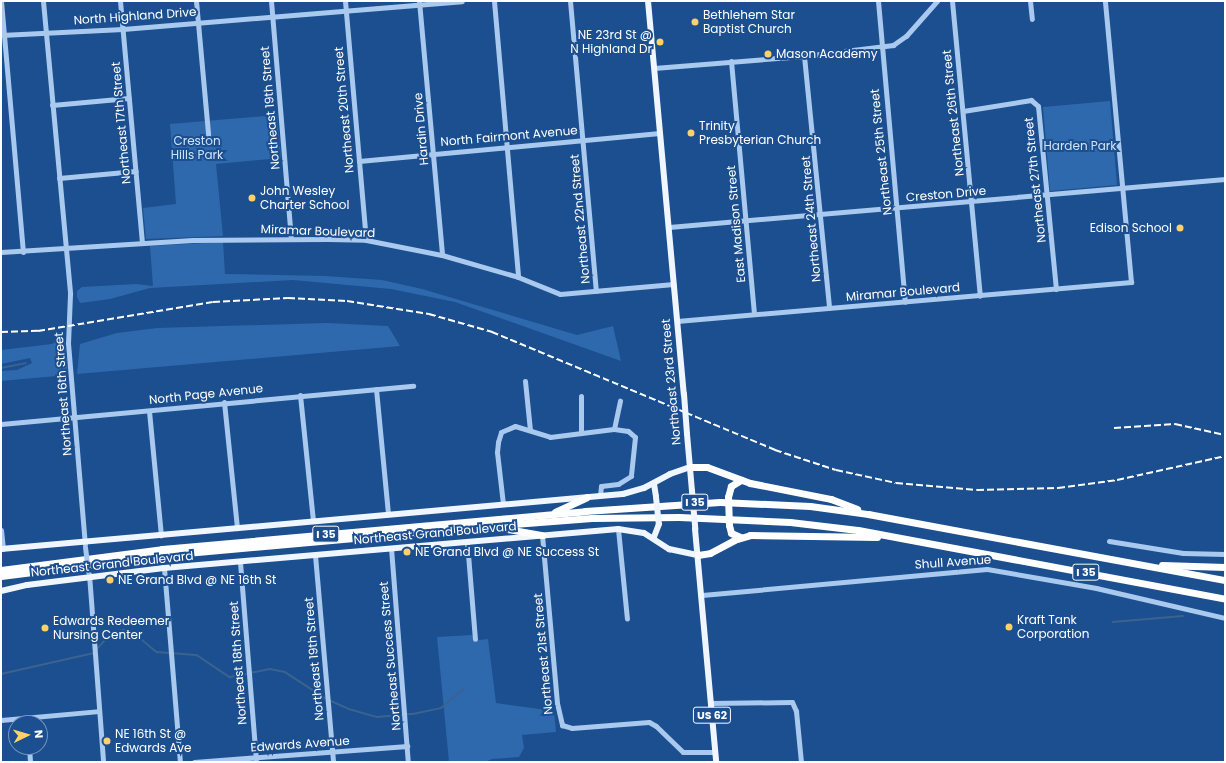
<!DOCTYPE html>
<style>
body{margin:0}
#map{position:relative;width:1226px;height:763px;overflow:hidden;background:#1b4f8f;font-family:Poppins,sans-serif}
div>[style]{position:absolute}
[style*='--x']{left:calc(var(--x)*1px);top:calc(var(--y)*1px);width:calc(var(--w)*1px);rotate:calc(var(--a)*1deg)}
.green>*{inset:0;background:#2e69ad}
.stream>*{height:1.5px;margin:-0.75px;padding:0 0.75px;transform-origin:0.75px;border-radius:0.75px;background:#3c6290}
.minor>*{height:5px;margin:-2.5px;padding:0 2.5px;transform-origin:2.5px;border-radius:2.5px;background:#a9c9ee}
.major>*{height:6px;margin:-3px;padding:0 3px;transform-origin:3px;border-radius:3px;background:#f0f6ff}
.highway>*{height:7px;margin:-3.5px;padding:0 3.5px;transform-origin:3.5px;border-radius:3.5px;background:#fff}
.rail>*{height:1.5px;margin-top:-0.75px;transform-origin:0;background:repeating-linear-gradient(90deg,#fff 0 7px,transparent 0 10px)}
.minor-bridge>*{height:5px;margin:-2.5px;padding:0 2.5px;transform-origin:2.5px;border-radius:2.5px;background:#a9c9ee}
.major-bridge>*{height:6px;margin:-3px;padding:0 3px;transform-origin:3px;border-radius:3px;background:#f0f6ff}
.highway-bridge>*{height:7px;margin:-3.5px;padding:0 3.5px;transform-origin:3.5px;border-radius:3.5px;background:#fff}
.dots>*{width:11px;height:11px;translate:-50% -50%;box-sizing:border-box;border:2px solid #1b4f8f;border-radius:50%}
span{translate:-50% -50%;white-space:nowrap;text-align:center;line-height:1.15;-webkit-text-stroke:4px #1b4f8f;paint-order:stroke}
.shield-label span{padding:1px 3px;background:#1b4f8f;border:1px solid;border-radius:3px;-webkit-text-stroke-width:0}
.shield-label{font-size:11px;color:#fff;font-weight:700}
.poi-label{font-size:12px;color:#fff}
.left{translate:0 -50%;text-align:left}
.right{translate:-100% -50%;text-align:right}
.street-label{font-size:12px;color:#fff}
.park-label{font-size:12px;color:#cfe3fa}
.frame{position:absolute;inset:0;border:2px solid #fff;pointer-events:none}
.north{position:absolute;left:8px;top:715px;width:40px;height:40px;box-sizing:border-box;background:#1b4f8f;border:1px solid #7695bc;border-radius:50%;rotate:85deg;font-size:11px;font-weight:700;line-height:16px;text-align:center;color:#fff}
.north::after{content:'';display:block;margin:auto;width:14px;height:18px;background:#ffd166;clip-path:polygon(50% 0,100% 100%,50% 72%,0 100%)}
</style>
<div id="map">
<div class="green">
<div style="clip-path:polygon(1110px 101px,1117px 185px,1050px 191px,1043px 107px)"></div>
<div style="clip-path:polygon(277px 115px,281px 158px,216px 164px,223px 236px,146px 239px,143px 208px,176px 204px,170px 124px)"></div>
<div style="clip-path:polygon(223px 242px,225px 274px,325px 276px,382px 280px,422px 289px,577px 335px,613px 326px,621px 361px,455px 302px,391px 289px,293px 280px,150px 288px,110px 299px,80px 303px,77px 297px,77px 291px,82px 287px,136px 284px,153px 286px,150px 246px)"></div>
<div style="clip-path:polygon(327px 323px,388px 326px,400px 346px,77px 374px,80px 344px,117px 333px,157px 328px)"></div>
<div style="clip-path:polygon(62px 338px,65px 342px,68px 375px,1px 381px,1px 371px,17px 370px,32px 363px,30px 358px,1px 364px,1px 350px,52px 344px)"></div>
<div style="clip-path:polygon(472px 635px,479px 640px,488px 639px,496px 703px,554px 711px,556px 732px,522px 735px,524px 748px,519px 757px,492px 759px,485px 762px,449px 762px,437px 637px)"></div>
</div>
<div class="stream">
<div style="--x:1;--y:368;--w:25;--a:-11"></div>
<div style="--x:1113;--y:622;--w:70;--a:-4.9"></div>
<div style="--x:96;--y:650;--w:22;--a:-47"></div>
<div style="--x:111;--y:634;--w:13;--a:-18"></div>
<div style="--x:123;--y:630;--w:11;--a:15"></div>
<div style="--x:134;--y:633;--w:30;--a:40"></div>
<div style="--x:157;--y:652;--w:12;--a:5"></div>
<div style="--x:172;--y:653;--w:25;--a:5"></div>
<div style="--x:197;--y:655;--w:40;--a:34"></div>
<div style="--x:230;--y:677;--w:17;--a:-10"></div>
<div style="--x:250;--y:673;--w:20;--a:-11"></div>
<div style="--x:270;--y:669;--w:15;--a:11"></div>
<div style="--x:285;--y:672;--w:48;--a:33"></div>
<div style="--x:1;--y:674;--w:95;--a:-12.7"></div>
<div style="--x:329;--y:700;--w:22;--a:24"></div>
<div style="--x:349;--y:709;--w:29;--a:16"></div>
<div style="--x:377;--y:717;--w:36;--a:-5"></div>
<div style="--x:413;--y:714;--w:29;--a:-12"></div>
<div style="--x:441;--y:708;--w:31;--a:-40"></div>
</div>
<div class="minor">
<div style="--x:1;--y:1;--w:252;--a:85"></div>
<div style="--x:43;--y:1;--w:294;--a:84.7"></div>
<div style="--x:70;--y:294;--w:49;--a:92.3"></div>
<div style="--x:68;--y:343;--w:202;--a:85.2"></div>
<div style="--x:120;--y:1;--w:243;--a:84.8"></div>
<div style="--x:196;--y:1;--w:134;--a:84.8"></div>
<div style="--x:271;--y:1;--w:237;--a:85.2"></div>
<div style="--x:345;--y:1;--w:240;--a:85"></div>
<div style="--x:419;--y:1;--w:255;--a:84.8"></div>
<div style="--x:494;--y:1;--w:277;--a:85"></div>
<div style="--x:570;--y:1;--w:291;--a:84.9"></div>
<div style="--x:878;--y:1;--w:302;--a:84.9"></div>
<div style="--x:952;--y:1;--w:296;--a:84.6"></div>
<div style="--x:1030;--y:1;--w:18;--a:84"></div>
<div style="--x:1;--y:35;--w:122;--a:-2.8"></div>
<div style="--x:123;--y:29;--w:340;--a:-4.7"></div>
<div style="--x:804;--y:56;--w:253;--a:84.3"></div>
<div style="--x:731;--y:61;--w:254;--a:84.8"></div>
<div style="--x:654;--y:68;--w:150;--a:-4.6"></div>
<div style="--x:804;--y:56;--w:90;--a:-7"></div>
<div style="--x:893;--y:45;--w:16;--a:-35"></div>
<div style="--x:906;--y:36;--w:47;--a:-48.5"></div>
<div style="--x:52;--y:105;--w:77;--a:-5.2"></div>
<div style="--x:963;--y:111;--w:69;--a:-9.2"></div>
<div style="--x:1031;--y:100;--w:9;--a:41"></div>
<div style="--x:1038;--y:106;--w:184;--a:84.4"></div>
<div style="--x:359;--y:161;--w:302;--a:-5.3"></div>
<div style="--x:59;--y:178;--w:77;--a:-5.2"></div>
<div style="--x:669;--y:227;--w:558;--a:-4.93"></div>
<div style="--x:1;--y:252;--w:192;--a:-3.6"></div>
<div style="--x:193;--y:240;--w:134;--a:-0.4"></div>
<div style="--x:327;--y:239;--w:39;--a:1"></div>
<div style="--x:366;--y:240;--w:77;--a:11.2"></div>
<div style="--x:442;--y:255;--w:79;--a:16.1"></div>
<div style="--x:518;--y:277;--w:45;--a:22"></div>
<div style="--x:560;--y:294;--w:114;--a:-5"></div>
<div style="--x:677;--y:321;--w:456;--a:-4.9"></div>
<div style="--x:1131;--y:282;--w:282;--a:-95.3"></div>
<div style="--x:525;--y:381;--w:49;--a:84.2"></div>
<div style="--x:376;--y:389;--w:126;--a:84.5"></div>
<div style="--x:300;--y:395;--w:127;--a:84.1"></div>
<div style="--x:224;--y:402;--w:127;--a:84.1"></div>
<div style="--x:149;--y:411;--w:125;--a:84.5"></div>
<div style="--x:1;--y:424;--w:414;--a:-5.3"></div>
<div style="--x:614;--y:429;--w:29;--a:-78"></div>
<div style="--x:581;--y:433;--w:37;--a:-90"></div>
<div style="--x:503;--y:504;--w:52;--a:-96.6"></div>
<div style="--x:497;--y:452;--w:10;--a:-84"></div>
<div style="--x:498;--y:442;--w:10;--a:-73"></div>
<div style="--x:501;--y:432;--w:15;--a:-23"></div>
<div style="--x:515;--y:426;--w:37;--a:17"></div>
<div style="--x:550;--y:437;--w:64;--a:-7.1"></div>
<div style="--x:614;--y:429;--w:14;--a:8"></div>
<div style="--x:628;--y:431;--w:9;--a:41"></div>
<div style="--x:635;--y:437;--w:39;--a:96"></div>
<div style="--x:631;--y:476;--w:15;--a:148"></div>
<div style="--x:618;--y:484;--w:17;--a:173"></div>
<div style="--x:601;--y:486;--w:10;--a:96"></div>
<div style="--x:618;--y:529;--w:90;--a:84.3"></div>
<div style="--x:1;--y:530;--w:19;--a:84"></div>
<div style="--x:542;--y:535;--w:169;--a:84.9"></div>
<div style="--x:557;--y:703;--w:23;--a:77"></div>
<div style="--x:562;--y:725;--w:10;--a:17"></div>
<div style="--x:572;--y:728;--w:77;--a:-4.5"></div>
<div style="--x:649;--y:722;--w:8;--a:30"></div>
<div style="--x:656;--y:726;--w:37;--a:44"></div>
<div style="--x:683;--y:752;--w:32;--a:0"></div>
<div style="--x:1109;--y:541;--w:75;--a:9.2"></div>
<div style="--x:1183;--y:553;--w:42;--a:1.4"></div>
<div style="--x:467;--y:542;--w:97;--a:85.3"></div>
<div style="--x:391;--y:548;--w:215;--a:85.5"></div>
<div style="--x:315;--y:555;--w:208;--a:85"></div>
<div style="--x:240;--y:562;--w:201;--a:85.4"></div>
<div style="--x:164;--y:568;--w:195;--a:85.3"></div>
<div style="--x:89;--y:574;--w:189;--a:85.7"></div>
<div style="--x:702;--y:595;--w:286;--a:-5.2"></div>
<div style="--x:987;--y:569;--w:111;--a:9.9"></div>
<div style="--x:1096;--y:588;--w:132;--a:13.1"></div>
<div style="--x:711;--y:703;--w:81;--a:-0.7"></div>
<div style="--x:792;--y:702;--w:10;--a:66"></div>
<div style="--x:796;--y:711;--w:51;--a:84.4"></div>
<div style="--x:1;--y:720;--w:98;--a:-5.2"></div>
<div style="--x:29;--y:747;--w:15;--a:86"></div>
<div style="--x:194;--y:762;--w:214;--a:-4.3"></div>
</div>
<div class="major">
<div style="--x:648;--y:1;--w:395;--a:84.8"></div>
<div style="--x:687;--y:434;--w:57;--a:85"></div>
<div style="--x:654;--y:484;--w:13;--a:81"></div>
<div style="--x:695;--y:529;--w:234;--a:84.8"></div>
<div style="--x:654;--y:537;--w:14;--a:-69"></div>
<div style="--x:1;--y:549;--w:624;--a:-5.05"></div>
<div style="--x:623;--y:494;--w:22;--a:-16"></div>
<div style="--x:644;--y:488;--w:30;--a:-28"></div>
<div style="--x:670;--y:474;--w:21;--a:-19"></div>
<div style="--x:1;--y:591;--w:27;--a:-13"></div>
<div style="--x:27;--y:585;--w:138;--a:-7.1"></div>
<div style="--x:164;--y:568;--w:456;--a:-4.9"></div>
<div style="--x:618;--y:529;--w:26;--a:9"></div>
<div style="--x:644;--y:533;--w:30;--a:33"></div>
<div style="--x:669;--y:549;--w:30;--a:12"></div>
</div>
<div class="highway">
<div style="--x:690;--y:467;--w:17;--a:0"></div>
<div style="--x:707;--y:467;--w:46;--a:20.4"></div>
<div style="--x:750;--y:483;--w:83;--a:11.2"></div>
<div style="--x:831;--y:499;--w:28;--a:21"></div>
<div style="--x:728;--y:497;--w:11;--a:-75"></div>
<div style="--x:731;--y:486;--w:12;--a:-31"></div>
<div style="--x:555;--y:512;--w:35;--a:-25"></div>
<div style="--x:729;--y:525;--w:8;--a:76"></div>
<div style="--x:731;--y:533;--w:10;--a:24"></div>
<div style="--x:496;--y:527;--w:47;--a:9.9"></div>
<div style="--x:698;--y:555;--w:12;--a:-9"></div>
<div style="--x:710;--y:553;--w:27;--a:-28"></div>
<div style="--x:734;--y:540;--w:17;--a:-17"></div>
<div style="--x:750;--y:535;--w:127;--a:0.9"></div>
<div style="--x:1162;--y:565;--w:63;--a:1.8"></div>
<div style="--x:1;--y:570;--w:162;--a:-7.4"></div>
<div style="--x:162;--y:549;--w:425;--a:-5.1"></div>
<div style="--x:585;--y:511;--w:135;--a:-3.8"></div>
<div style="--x:720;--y:502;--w:90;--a:2.5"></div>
<div style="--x:810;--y:506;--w:59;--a:7.9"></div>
<div style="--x:868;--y:514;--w:363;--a:10.5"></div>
<div style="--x:1;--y:576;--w:164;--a:-7.3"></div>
<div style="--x:164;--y:555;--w:325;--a:-5.1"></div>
<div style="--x:488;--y:526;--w:104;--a:-4.4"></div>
<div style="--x:592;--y:518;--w:87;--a:-0.7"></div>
<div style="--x:679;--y:517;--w:111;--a:2.6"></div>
<div style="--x:790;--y:522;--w:68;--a:6.7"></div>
<div style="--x:858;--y:530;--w:373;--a:10.6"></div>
</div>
<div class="rail">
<div style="--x:1;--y:332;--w:37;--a:-2"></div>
<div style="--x:38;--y:331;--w:177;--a:-9.4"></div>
<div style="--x:213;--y:302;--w:75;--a:-3.1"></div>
<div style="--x:288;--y:298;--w:59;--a:2.9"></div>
<div style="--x:347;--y:301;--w:83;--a:9"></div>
<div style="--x:429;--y:314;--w:66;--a:15.9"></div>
<div style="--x:492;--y:332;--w:307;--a:22.6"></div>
<div style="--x:775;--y:450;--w:64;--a:18.2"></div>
<div style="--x:836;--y:470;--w:61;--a:12.2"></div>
<div style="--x:896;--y:483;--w:81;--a:4.9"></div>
<div style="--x:977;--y:490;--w:81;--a:-1.4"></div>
<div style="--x:1058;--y:488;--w:60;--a:-7.7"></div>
<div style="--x:1117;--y:480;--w:111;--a:-12.5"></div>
<div style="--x:1114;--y:428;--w:61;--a:-3.8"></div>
<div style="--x:1175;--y:424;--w:51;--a:12.4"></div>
</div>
<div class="minor-bridge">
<div style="--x:85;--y:547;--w:25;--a:83"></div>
</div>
<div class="major-bridge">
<div style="--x:684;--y:394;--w:40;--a:85.7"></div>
<div style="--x:692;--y:491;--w:38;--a:85"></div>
<div style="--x:656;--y:497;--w:27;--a:84"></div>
</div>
<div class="highway-bridge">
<div style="--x:728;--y:497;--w:28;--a:88"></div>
</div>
<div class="dots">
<div style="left:695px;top:22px;background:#ffd166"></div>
<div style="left:660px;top:42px;background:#ffd166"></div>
<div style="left:768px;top:54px;background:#ffd166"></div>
<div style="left:691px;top:133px;background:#ffd166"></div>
<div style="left:252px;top:198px;background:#ffd166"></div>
<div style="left:1180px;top:228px;background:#ffd166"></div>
<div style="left:407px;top:552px;background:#ffd166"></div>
<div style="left:110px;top:580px;background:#ffd166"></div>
<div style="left:1009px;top:627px;background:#ffd166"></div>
<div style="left:45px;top:628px;background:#ffd166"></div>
<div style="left:107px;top:741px;background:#ffd166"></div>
</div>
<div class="shield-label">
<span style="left:695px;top:502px">I 35</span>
<span style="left:326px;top:534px">I 35</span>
<span style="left:1086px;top:572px">I 35</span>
<span style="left:712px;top:715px">US 62</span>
</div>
<div class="poi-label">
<span class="left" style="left:703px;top:22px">Bethlehem Star<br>Baptist Church</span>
<span class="right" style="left:652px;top:42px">NE 23rd St @<br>N Highland Dr</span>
<span class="left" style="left:776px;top:54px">Mason Academy</span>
<span class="left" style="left:699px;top:133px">Trinity<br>Presbyterian Church</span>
<span class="left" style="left:260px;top:198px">John Wesley<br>Charter School</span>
<span class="right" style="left:1172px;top:228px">Edison School</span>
<span class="left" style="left:415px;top:552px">NE Grand Blvd @ NE Success St</span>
<span class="left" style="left:118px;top:580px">NE Grand Blvd @ NE 16th St</span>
<span class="left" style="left:1017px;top:627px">Kraft Tank<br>Corporation</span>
<span class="left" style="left:53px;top:628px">Edwards Redeemer<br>Nursing Center</span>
<span class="left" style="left:115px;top:741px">NE 16th St @<br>Edwards Ave</span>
</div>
<div class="street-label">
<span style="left:135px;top:16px;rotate:-4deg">North Highland Drive</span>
<span style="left:270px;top:108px;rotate:-95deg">Northeast 19th Street</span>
<span style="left:344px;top:110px;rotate:-95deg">Northeast 20th Street</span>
<span style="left:953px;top:113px;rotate:-96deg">Northeast 26th Street</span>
<span style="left:121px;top:123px;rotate:-95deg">Northeast 17th Street</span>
<span style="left:421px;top:129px;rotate:-95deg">Hardin Drive</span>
<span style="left:509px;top:136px;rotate:-5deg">North Fairmont Avenue</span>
<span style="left:881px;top:152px;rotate:-96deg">Northeast 25th Street</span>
<span style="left:1035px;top:180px;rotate:-96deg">Northeast 27th Street</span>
<span style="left:946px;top:194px;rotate:-5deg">Creston Drive</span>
<span style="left:580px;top:219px;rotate:-95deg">Northeast 22nd Street</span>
<span style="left:811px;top:219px;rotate:-95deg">Northeast 24th Street</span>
<span style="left:736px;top:224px;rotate:-95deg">East Madison Street</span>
<span style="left:318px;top:231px;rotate:2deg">Miramar Boulevard</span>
<span style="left:903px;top:292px;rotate:-5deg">Miramar Boulevard</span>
<span style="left:671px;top:382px;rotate:-95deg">Northeast 23rd Street</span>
<span style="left:63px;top:394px;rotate:-94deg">Northeast 16th Street</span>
<span style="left:206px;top:394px;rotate:-6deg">North Page Avenue</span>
<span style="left:435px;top:533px;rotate:-5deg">Northeast Grand Boulevard</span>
<span style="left:953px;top:562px;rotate:-4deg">Shull Avenue</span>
<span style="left:112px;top:564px;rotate:-6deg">Northeast Grand Boulevard</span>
<span style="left:543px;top:654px;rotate:-95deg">Northeast 21st Street</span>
<span style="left:390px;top:656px;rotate:-95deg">Northeast Success Street</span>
<span style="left:314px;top:659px;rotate:-95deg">Northeast 19th Street</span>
<span style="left:238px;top:663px;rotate:-94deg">Northeast 18th Street</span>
<span style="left:300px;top:744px;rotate:-4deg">Edwards Avenue</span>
</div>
<div class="park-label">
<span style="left:197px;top:148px">Creston<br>Hills Park</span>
<span style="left:1080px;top:146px">Harden Park</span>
</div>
<div class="frame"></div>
<div class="north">N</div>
</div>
